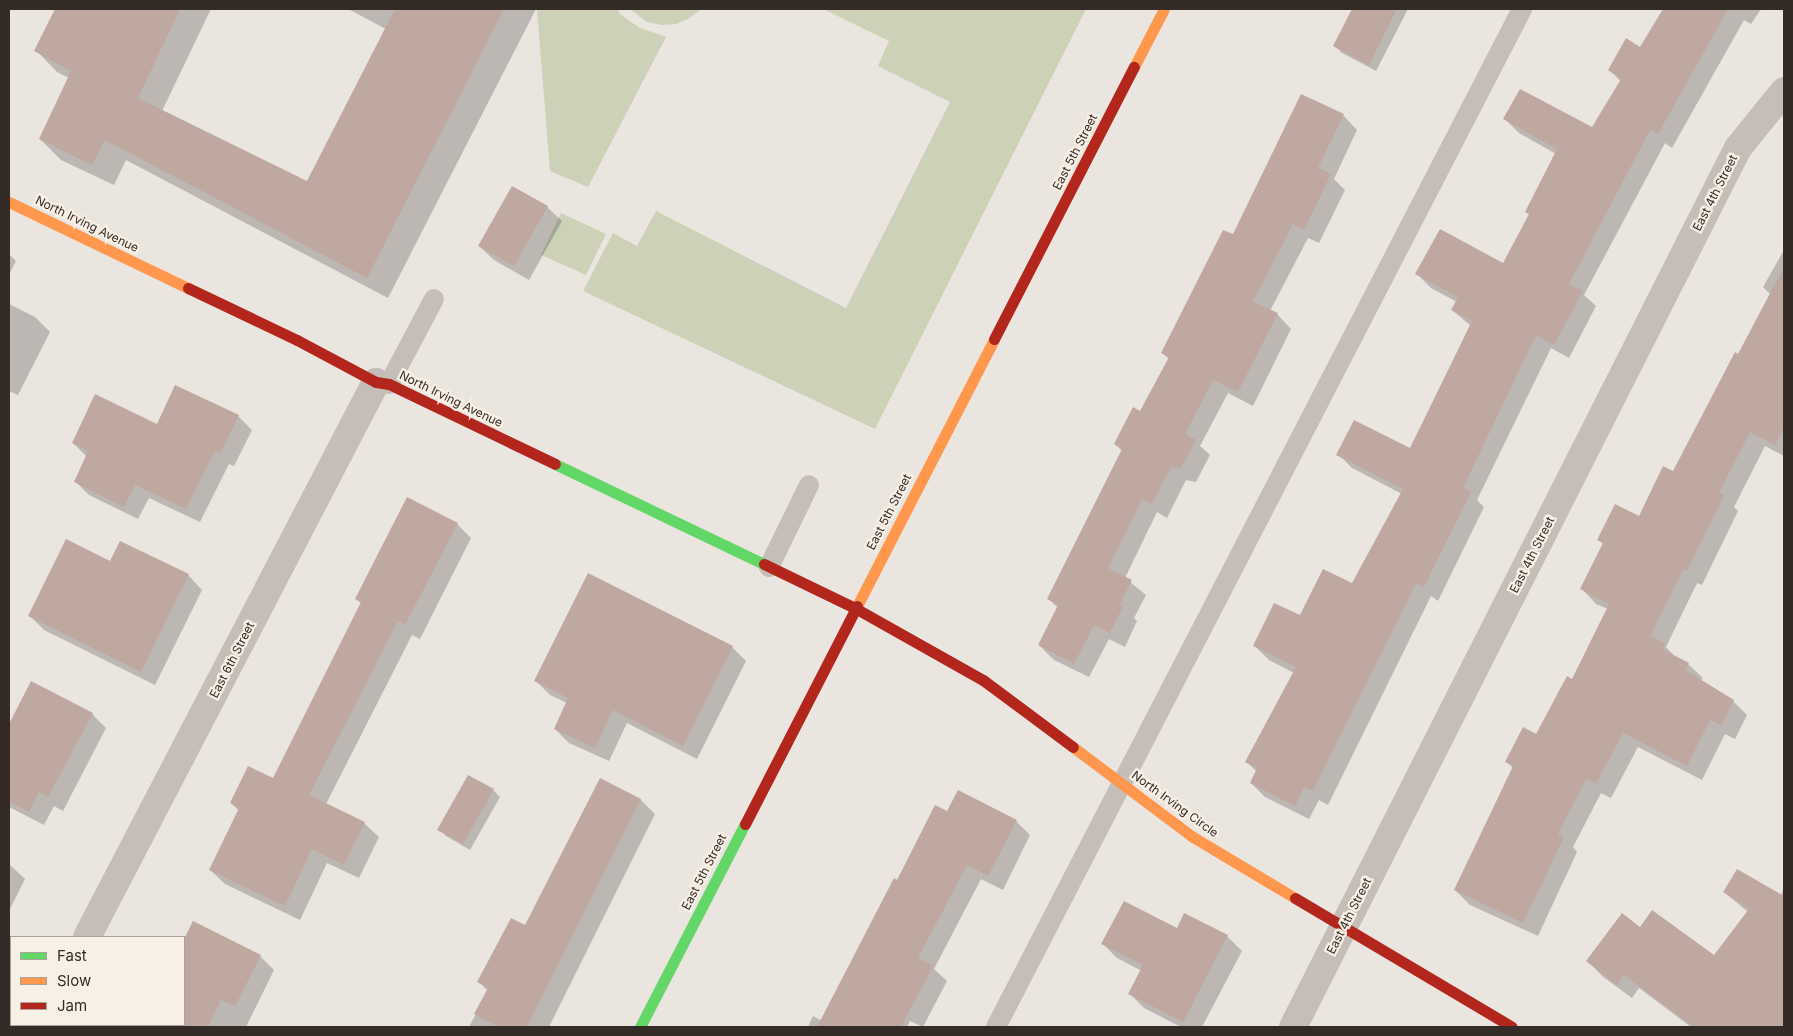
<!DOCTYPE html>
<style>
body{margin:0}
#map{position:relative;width:1793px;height:1036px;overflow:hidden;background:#ebe5df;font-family:Inter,sans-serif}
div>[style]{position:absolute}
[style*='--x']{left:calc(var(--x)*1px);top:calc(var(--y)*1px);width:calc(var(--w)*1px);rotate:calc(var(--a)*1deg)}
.green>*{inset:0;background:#ccd1b8}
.shadow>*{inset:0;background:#0003}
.building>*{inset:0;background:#bfa8a0}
.lane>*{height:20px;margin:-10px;padding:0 10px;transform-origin:10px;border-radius:10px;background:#c4bdb8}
.street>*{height:28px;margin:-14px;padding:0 14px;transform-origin:14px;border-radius:14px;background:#c4bdb8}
.fast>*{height:11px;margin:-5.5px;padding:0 5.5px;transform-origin:5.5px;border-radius:5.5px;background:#63d668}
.slow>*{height:11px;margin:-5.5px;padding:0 5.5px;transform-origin:5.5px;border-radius:5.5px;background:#ff974d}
.jam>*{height:11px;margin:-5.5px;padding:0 5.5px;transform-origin:5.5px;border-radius:5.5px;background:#b3261e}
span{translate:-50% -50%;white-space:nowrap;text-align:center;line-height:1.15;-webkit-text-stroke:4.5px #f9f0e5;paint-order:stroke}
.street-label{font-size:12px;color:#352b26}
.frame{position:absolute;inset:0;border:10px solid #352b26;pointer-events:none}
.legend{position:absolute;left:10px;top:936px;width:175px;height:90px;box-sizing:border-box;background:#f9f0e5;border:1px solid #aba199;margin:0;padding:6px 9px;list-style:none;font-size:15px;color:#352b26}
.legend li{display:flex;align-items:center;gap:10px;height:25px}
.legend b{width:25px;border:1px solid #aba199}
</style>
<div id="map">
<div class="green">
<div style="clip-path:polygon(537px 9px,617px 9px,621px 15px,640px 28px,666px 37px,588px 187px,550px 171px)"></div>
<div style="clip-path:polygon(630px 9px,701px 9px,690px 18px,676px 24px,661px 25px,647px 22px)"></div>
<div style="clip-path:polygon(823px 9px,1086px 9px,875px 429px,583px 291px,613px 233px,637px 246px,656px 211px,846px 308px,950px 102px,878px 66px,889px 41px)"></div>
<div style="clip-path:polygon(561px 213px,606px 234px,586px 275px,541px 255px)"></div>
</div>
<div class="shadow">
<div style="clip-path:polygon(56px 9px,211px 9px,162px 111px,308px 183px,386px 29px,348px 9px,536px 9px,388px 298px,126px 160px,114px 185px,61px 160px,40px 139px,69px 78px,57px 72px,36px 50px)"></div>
<div style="clip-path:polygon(1354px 9px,1408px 9px,1376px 71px,1342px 53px,1335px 46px)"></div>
<div style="clip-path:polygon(1676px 9px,1761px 9px,1751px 24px,1744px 20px,1672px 148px,1665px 143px,1584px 295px,1596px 306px,1569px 358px,1551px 348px,1477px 500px,1484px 507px,1438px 601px,1431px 596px,1328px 805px,1319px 800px,1309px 819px,1265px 797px,1251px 783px,1257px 772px,1247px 762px,1294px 673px,1269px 660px,1255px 646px,1352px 585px,1402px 494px,1352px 468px,1338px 454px,1411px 450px,1471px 326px,1452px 310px,1457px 302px,1431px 288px,1417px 274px,1503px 265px,1530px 215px,1526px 212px,1556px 154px,1519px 133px,1505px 119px,1593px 128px,1621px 82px,1610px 70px,1640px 49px,1667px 24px)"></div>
<div style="clip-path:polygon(1343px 115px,1357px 130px,1334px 179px,1345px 190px,1319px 243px,1308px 238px,1270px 311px,1277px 314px,1291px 329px,1253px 406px,1228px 393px,1200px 446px,1210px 455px,1196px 482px,1186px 480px,1167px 518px,1157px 512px,1125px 578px,1146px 595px,1134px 618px,1137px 621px,1125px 647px,1109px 639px,1089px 677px,1054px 660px,1039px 645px,1058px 608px,1049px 599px,1122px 451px,1115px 444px,1141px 412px,1169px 359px,1162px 353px,1233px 236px)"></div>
<div style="clip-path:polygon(547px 207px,562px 221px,529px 280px,494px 260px,479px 246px)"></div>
<div style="clip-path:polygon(1784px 250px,1784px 456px,1765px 446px,1734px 507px,1738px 511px,1702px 585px,1697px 583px,1666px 647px,1677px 659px,1688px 664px,1703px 678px,1701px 681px,1733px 701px,1747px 715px,1735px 739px,1725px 734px,1702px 780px,1638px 747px,1611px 798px,1601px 793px,1573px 847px,1577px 852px,1538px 936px,1470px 905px,1455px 890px,1513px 768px,1507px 762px,1537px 735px,1573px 680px,1608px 609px,1596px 604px,1582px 589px,1604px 545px,1599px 540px,1640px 517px,1673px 472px,1771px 295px,1763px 287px)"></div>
<div style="clip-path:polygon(9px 254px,16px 261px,9px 275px)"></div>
<div style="clip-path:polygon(9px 304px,35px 317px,50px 332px,18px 395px,9px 391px)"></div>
<div style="clip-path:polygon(238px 416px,252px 430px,234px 466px,229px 464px,200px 522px,149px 498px,138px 519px,89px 495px,76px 482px,87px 457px,73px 443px,157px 425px)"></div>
<div style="clip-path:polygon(457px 524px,471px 538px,420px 639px,412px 635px,326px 804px,364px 823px,379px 837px,359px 878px,327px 863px,300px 920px,225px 884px,210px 870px,239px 811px,231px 803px,273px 779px,362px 604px,356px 599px)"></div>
<div style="clip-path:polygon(111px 563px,188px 575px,202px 590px,155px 685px,44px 630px,30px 616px)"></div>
<div style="clip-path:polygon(732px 647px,746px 661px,697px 759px,627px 723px,609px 761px,569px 743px,555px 729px,567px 703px,550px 695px,536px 681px)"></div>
<div style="clip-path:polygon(32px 683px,92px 714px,106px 728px,63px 811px,54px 806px,44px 825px,9px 807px,9px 727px)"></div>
<div style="clip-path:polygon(600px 779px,641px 800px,655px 814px,549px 1027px,469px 1027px,488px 991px,479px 982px,526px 927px)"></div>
<div style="clip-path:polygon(493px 790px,500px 797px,470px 850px,446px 836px,439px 829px)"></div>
<div style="clip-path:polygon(948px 813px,1016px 821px,1030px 835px,1003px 890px,981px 879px,934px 969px,947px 981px,923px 1027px,910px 1021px,907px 1027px,808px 1027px,813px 1016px,822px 1021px,898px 882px)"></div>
<div style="clip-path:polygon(9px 864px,25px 879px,9px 911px)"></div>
<div style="clip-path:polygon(1784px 886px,1784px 1027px,1691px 1027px,1639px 988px,1632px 998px,1602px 976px,1588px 961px,1640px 928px,1714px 957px,1748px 912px,1724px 892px,1781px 896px)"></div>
<div style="clip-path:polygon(1185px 914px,1227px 936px,1242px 951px,1202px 1027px,1181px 1027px,1144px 1008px,1130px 994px,1142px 971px,1117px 958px,1103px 944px,1177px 929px)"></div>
<div style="clip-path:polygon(193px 923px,260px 956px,274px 970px,246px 1027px,141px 1027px,142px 1025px,184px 1025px,184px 942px)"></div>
</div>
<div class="building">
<div style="clip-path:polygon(55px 9px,180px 9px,138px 98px,307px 181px,395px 9px,504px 9px,367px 278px,105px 140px,92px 165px,39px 139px,71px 71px,34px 51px)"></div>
<div style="clip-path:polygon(1352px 9px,1397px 9px,1369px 65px,1333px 46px)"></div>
<div style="clip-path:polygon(1663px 9px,1728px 9px,1658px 134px,1650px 130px,1569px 284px,1583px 291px,1554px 345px,1536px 335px,1463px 488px,1471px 492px,1424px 587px,1416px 583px,1313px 791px,1304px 787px,1295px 806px,1250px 783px,1257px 768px,1245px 762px,1296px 667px,1253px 646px,1274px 603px,1300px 615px,1323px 569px,1352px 583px,1403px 489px,1336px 455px,1354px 420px,1410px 448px,1472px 321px,1451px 310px,1458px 297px,1415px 274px,1440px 229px,1503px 263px,1529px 214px,1525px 212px,1557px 149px,1503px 119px,1520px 89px,1592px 127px,1621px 79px,1608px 70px,1626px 38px,1640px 47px)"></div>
<div style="clip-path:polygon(1301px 94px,1344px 114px,1318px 168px,1331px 174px,1304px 230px,1293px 224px,1253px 302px,1278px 313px,1238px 392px,1213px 380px,1185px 434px,1196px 440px,1181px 468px,1171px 467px,1152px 504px,1142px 499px,1108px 568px,1132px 580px,1120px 604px,1123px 606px,1110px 633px,1094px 625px,1074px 664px,1038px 645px,1058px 605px,1047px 599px,1122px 449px,1114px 444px,1133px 407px,1140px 411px,1169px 357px,1161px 353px,1223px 230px,1233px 234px)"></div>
<div style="clip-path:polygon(512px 186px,548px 206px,514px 266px,478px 246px)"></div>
<div style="clip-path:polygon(1784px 267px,1784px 427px,1775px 445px,1750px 432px,1719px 493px,1724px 495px,1687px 571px,1683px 569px,1650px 636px,1665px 644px,1662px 649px,1689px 663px,1685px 670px,1734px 700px,1721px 725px,1710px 720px,1687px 766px,1623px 733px,1596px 784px,1586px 779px,1558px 834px,1564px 837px,1523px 923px,1454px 890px,1513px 766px,1505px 762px,1523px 727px,1536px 734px,1567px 676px,1572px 679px,1609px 604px,1580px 589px,1603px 543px,1597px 540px,1615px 504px,1639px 516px,1663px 466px,1673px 471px,1735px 352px,1738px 354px)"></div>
<div style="clip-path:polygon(175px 385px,239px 415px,220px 454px,215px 451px,186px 509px,135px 485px,124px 507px,74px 482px,88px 451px,72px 443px,95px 394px,157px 424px)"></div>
<div style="clip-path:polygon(407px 497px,458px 523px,405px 625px,398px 621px,309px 795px,365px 822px,344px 865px,312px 849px,285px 906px,209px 870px,239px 808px,230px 803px,248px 766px,273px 778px,361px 602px,355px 599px)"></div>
<div style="clip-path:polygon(66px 539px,110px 561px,120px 541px,189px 574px,141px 672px,28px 616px)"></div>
<div style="clip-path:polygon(588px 573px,733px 646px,683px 746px,613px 710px,595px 748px,554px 729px,568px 698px,534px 681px)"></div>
<div style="clip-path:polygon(31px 681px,93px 713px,48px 797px,39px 792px,29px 812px,9px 801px,9px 724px)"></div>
<div style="clip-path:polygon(468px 775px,494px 789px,463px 844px,437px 830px)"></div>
<div style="clip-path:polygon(600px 778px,641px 799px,527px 1027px,499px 1027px,474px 1014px,488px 988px,477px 982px,511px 918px,525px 925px)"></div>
<div style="clip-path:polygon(958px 790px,1017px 820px,988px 876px,967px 865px,918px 958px,933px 966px,901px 1027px,817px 1027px,894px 878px,897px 880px,935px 805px,947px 811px)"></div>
<div style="clip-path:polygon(1737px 869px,1784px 896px,1784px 1027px,1694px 1027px,1624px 975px,1617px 985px,1586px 961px,1622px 913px,1640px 927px,1652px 910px,1714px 955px,1749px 909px,1723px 892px)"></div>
<div style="clip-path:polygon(1124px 901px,1177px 928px,1184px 913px,1228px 935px,1183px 1022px,1128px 994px,1143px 965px,1101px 944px)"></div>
<div style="clip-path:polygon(193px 921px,261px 955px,235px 1006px,221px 1000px,208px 1027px,184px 1027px,184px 939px)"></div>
</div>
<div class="lane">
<div style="--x:389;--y:384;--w:96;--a:-62.1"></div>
<div style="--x:769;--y:567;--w:91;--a:-64"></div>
<div style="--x:996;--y:1027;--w:1146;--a:-62.67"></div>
</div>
<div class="street">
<div style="--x:87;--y:937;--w:626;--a:-62.49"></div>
<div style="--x:41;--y:1027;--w:2;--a:-63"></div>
<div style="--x:1293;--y:1027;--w:985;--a:-63.15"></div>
<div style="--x:1738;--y:148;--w:73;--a:-51.1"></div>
</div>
<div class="fast">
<div style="--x:555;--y:464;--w:232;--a:25.6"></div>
<div style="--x:640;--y:1027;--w:229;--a:-62.7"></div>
</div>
<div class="slow">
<div style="--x:1134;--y:67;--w:65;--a:-62.7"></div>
<div style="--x:9;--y:202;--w:199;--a:25.7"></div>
<div style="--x:857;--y:606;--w:300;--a:-62.8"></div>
<div style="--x:1073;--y:747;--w:150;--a:36.9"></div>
<div style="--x:1193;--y:837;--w:119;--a:30.9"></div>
</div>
<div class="jam">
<div style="--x:188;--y:288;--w:121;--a:25.5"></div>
<div style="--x:297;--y:340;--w:89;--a:28"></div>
<div style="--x:376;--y:382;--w:13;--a:9"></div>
<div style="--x:389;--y:384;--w:184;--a:25.7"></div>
<div style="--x:994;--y:339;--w:306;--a:-62.8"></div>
<div style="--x:764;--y:564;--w:101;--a:25.8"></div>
<div style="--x:855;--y:608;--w:147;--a:29.4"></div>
<div style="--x:983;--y:680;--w:112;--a:36.7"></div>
<div style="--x:745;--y:824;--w:245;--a:-62.8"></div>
<div style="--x:1295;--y:898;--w:252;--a:30.7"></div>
</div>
<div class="street-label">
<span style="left:1075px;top:152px;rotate:-63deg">East 5th Street</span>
<span style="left:1715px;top:193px;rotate:-63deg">East 4th Street</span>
<span style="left:87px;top:224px;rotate:26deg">North Irving Avenue</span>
<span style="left:451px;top:399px;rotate:26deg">North Irving Avenue</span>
<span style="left:889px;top:512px;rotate:-63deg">East 5th Street</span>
<span style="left:1532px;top:555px;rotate:-63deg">East 4th Street</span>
<span style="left:232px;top:660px;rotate:-63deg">East 6th Street</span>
<span style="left:1175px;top:804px;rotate:36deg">North Irving Circle</span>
<span style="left:704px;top:872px;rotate:-63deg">East 5th Street</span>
<span style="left:1349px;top:916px;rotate:-63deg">East 4th Street</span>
</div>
<div class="frame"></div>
<ul class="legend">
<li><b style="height:6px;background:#63d668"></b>Fast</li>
<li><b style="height:6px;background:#ff974d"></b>Slow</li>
<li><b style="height:6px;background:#b3261e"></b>Jam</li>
</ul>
</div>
